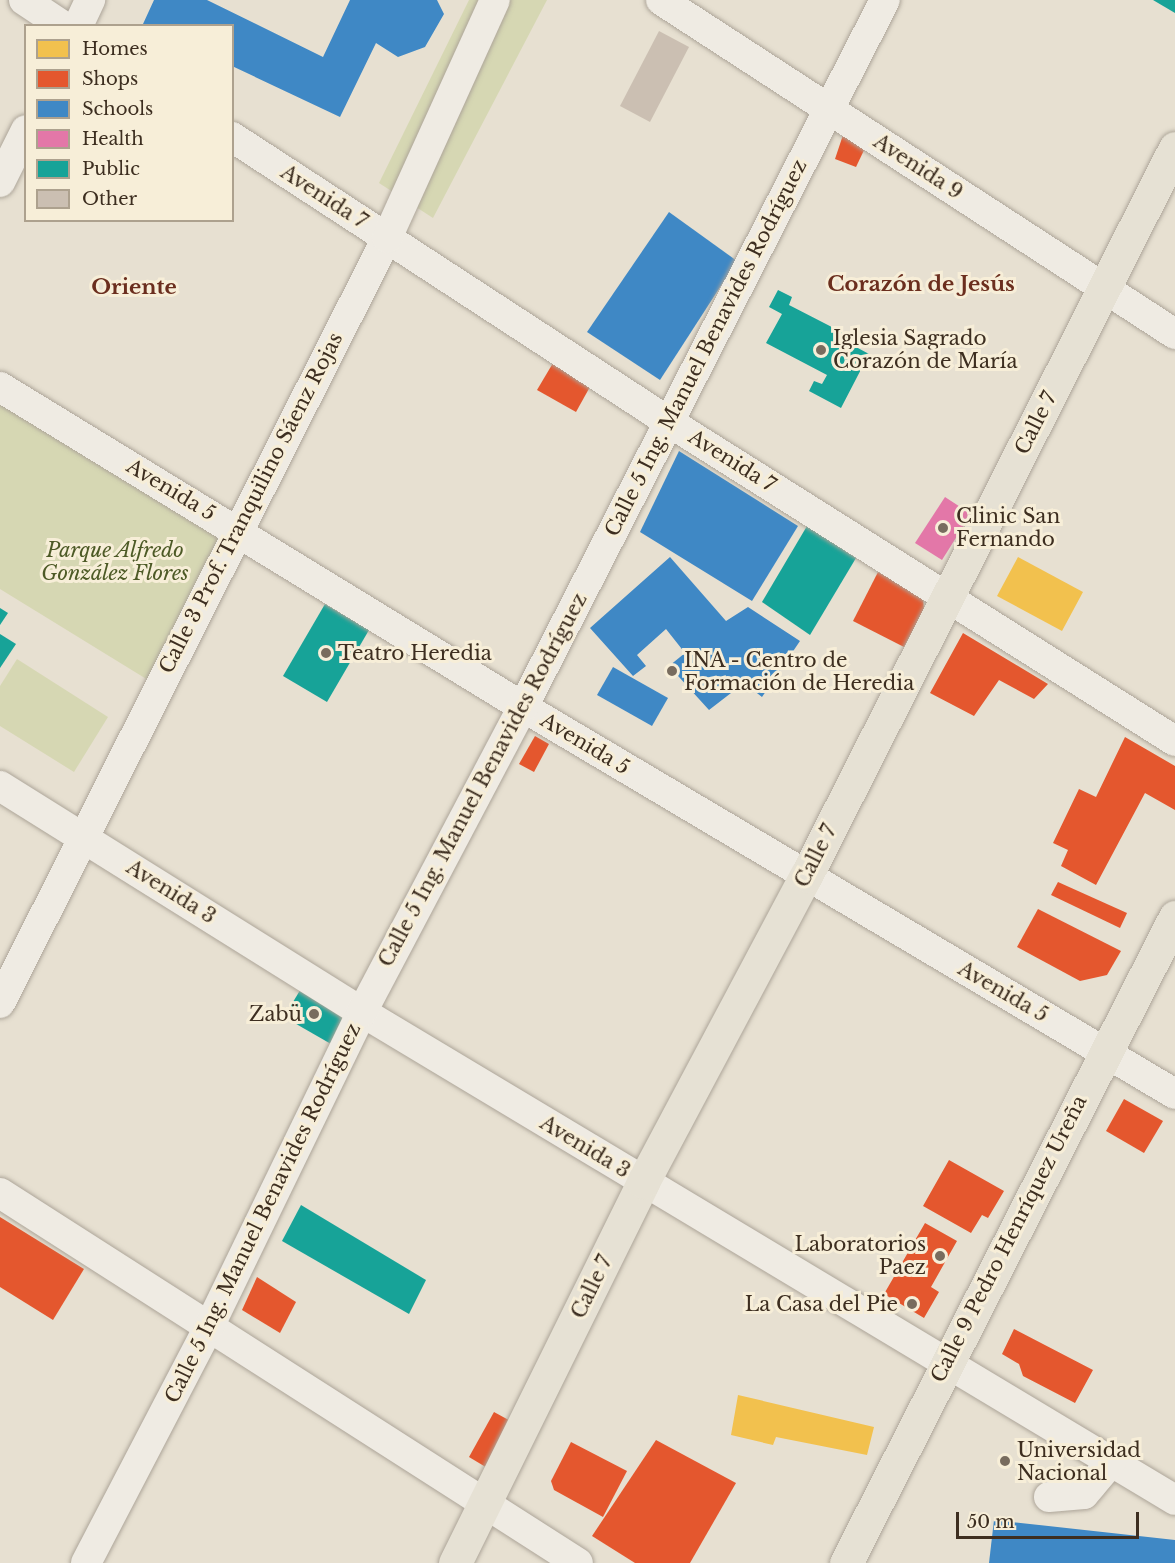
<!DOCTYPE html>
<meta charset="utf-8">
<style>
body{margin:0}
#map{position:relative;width:1175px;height:1563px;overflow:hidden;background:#e7e0d1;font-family:"Libre Baskerville",serif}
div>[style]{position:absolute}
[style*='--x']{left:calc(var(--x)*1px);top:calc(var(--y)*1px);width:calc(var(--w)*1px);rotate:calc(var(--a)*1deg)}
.green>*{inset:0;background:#d6d7b3}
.homes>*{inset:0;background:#f2c14e}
.shops>*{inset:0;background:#e4572e}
.schools>*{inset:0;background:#3f88c5}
.health>*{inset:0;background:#e377a8}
.public>*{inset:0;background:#17a398}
.building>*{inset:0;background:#cbbfb2}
.roads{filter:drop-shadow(0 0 2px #ada599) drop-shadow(0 0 2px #ada599)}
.minor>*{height:30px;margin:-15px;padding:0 15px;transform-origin:15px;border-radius:15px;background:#efebe3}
.major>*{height:33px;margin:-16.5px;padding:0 16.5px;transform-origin:16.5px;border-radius:16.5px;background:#e6e1d4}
.dots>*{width:16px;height:16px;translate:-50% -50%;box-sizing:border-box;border:3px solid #f7eed8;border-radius:50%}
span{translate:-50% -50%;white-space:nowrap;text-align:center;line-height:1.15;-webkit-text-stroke:6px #f7eed8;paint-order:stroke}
.street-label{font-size:20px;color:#3d2e20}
.poi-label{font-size:20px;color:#3d2e20}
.left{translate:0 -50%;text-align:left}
.right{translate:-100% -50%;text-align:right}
.park-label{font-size:20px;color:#4d5a26;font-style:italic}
.neighbourhood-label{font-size:21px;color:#6b2e1e;font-weight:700}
.legend{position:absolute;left:24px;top:24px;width:210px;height:198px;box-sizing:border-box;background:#f7eed8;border:2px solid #ada18e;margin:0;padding:8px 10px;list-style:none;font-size:18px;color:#3d2e20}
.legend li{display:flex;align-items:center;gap:12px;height:30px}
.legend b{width:30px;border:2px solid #ada18e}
.scale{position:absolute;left:956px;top:1512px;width:183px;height:27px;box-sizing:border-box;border:3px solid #3d2e20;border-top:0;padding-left:8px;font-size:18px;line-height:21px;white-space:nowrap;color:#3d2e20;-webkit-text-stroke:4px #f7eed8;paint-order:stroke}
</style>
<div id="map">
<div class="green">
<div style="clip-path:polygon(469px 0,547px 0,433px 218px,379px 183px)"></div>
<div style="clip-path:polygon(0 396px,225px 533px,148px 680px,0 589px)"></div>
<div style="clip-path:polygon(17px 659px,108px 717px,74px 772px,0 726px,0 686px)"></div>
</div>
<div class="homes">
<div style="clip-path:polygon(1018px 557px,1083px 592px,1062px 631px,997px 596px)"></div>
<div style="clip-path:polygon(738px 1395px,874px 1427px,867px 1455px,776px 1437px,773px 1445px,731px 1435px)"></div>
</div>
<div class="shops">
<div style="clip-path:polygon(843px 135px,866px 146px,856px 167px,835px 159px)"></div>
<div style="clip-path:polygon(553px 363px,591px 385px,576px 412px,537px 390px)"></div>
<div style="clip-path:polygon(878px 572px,923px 596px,924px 610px,904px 647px,853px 621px)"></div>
<div style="clip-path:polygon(963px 633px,1048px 684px,1034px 699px,999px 680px,974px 716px,930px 693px)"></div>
<div style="clip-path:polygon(535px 736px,549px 744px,534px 772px,519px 764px)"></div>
<div style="clip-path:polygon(1125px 737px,1175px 766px,1175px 810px,1145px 793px,1096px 885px,1061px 866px,1068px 850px,1053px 843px,1079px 789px,1096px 797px)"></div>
<div style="clip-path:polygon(1058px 882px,1127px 913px,1120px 928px,1051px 895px)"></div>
<div style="clip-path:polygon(1038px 909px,1121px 951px,1107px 975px,1080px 981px,1017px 947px)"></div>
<div style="clip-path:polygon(1124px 1099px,1163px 1121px,1144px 1153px,1106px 1131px)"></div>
<div style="clip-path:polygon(949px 1160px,1004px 1191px,988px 1218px,982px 1215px,971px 1233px,923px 1206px)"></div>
<div style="clip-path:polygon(0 1217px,84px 1269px,53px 1320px,0 1287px)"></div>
<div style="clip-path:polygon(925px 1223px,957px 1241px,931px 1287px,939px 1292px,924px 1318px,884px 1294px)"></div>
<div style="clip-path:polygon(257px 1277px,296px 1302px,280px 1333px,242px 1310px)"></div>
<div style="clip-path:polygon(1014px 1329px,1093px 1370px,1075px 1403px,1023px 1376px,1019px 1364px,1002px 1354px)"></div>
<div style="clip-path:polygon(494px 1412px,514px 1423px,489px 1469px,469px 1457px)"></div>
<div style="clip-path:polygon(656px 1440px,736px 1483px,690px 1563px,635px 1563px,592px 1536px)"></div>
<div style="clip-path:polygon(571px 1442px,627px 1471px,603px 1517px,554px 1490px,551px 1481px)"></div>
</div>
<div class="schools">
<div style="clip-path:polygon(154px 0,207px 0,323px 57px,350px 0,437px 0,444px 14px,425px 47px,398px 57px,376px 43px,340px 117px,232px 66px,232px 26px,143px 24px)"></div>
<div style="clip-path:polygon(669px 212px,737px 261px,660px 380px,587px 332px)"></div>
<div style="clip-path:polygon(679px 451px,798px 526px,752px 601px,640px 532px)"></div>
<div style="clip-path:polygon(670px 557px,726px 621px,748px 607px,800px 641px,762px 697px,744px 683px,709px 710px,669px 666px,685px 653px,666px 629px,637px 655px,646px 666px,633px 676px,590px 628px)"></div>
<div style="clip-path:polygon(613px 667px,668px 698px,652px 726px,597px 695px)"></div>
<div style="clip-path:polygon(994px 1520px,1175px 1540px,1175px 1563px,989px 1563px)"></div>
</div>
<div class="health">
<div style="clip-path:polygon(945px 497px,971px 514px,942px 560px,915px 543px)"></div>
</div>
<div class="public">
<div style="clip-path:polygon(1153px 0,1175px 0,1175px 13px)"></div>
<div style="clip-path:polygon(778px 290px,792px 297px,789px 305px,859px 341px,856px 347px,869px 354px,841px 408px,809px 391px,814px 381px,822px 384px,827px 375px,766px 343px,782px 314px,769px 307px)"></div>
<div style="clip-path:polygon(807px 526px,856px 558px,810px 635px,762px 602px)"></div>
<div style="clip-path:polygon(325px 604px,369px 630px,327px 702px,283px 676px)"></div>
<div style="clip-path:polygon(0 608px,8px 613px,0 625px)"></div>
<div style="clip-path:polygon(0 634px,16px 644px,0 668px)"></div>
<div style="clip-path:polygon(302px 987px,342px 1010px,343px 1022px,331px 1044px,284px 1017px)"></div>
<div style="clip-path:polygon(301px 1205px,426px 1280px,409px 1314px,282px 1241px)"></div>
</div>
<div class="building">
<div style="clip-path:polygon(659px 31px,689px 47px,650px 122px,620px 106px)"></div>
</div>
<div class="roads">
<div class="minor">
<div style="--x:24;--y:0;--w:47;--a:33.7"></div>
<div style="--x:661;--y:0;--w:613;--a:33.02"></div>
<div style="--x:78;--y:26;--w:29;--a:-65"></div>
<div style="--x:232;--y:137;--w:522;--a:33.11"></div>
<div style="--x:669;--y:422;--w:598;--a:32.23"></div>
<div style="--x:0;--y:182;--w:58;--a:-63.4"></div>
<div style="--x:0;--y:387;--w:613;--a:31.46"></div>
<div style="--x:523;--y:707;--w:758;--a:30.69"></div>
<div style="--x:0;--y:786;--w:427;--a:32"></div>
<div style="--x:362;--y:1012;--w:948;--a:30.97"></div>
<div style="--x:0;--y:1003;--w:857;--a:-63.17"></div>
<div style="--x:387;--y:238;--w:261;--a:-65.6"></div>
<div style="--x:0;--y:1193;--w:686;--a:32.62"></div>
<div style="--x:1049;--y:1497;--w:35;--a:-5"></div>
<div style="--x:1084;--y:1494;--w:42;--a:-49.8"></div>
<div style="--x:86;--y:1563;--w:266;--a:-62.5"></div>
<div style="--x:209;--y:1327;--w:350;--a:-64.1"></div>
<div style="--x:362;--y:1012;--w:345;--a:-62.2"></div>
<div style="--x:523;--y:707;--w:794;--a:-62.89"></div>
</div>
<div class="major">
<div style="--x:455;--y:1563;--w:425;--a:-63.7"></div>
<div style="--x:643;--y:1182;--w:347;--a:-62"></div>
<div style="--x:806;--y:876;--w:816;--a:-63.12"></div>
<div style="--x:846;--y:1563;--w:725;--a:-63.01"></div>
</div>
</div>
<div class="dots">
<div style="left:821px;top:350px;background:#786c5e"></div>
<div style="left:943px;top:528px;background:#786c5e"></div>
<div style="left:326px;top:653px;background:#786c5e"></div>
<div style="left:672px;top:671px;background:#786c5e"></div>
<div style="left:314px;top:1014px;background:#786c5e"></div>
<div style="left:940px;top:1256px;background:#786c5e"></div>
<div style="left:912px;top:1304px;background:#786c5e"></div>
<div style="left:1005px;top:1461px;background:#786c5e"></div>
</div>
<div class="street-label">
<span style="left:918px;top:167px;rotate:33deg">Avenida 9</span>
<span style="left:324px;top:197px;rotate:33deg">Avenida 7</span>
<span style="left:706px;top:348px;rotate:-63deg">Calle 5 Ing. Manuel Benavides Rodríguez</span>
<span style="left:1036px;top:423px;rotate:-63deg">Calle 7</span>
<span style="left:732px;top:461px;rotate:32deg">Avenida 7</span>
<span style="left:171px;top:490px;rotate:31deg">Avenida 5</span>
<span style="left:251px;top:503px;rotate:-63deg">Calle 3 Prof. Tranquilino Sáenz Rojas</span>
<span style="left:585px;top:744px;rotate:31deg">Avenida 5</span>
<span style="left:483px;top:780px;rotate:-62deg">Calle 5 Ing. Manuel Benavides Rodríguez</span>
<span style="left:816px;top:856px;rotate:-63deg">Calle 7</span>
<span style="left:171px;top:892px;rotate:32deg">Avenida 3</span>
<span style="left:1003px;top:992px;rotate:30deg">Avenida 5</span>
<span style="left:585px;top:1147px;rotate:31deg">Avenida 3</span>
<span style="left:263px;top:1213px;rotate:-64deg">Calle 5 Ing. Manuel Benavides Rodríguez</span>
<span style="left:1009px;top:1239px;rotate:-63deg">Calle 9 Pedro Henríquez Ureña</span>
<span style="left:592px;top:1287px;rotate:-64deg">Calle 7</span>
</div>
<div class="poi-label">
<span class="left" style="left:833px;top:350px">Iglesia Sagrado<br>Corazón de María</span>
<span class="left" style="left:956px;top:528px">Clinic San<br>Fernando</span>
<span class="left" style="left:338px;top:653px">Teatro Heredia</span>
<span class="left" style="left:684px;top:672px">INA - Centro de<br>Formación de Heredia</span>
<span class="right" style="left:302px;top:1014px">Zabü</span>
<span class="right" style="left:926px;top:1256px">Laboratorios<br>Paez</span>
<span class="right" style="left:898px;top:1304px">La Casa del Pie</span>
<span class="left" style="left:1017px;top:1462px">Universidad<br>Nacional</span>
</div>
<div class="park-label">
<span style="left:115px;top:562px">Parque Alfredo<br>González Flores</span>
</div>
<div class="neighbourhood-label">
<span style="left:921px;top:284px">Corazón de Jesús</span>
<span style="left:134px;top:287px">Oriente</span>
</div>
<ul class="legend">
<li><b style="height:16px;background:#f2c14e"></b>Homes</li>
<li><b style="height:16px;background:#e4572e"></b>Shops</li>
<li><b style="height:16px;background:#3f88c5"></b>Schools</li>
<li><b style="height:16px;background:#e377a8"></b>Health</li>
<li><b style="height:16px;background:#17a398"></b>Public</li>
<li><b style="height:16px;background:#cbbfb2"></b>Other</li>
</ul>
<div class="scale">50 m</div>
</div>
